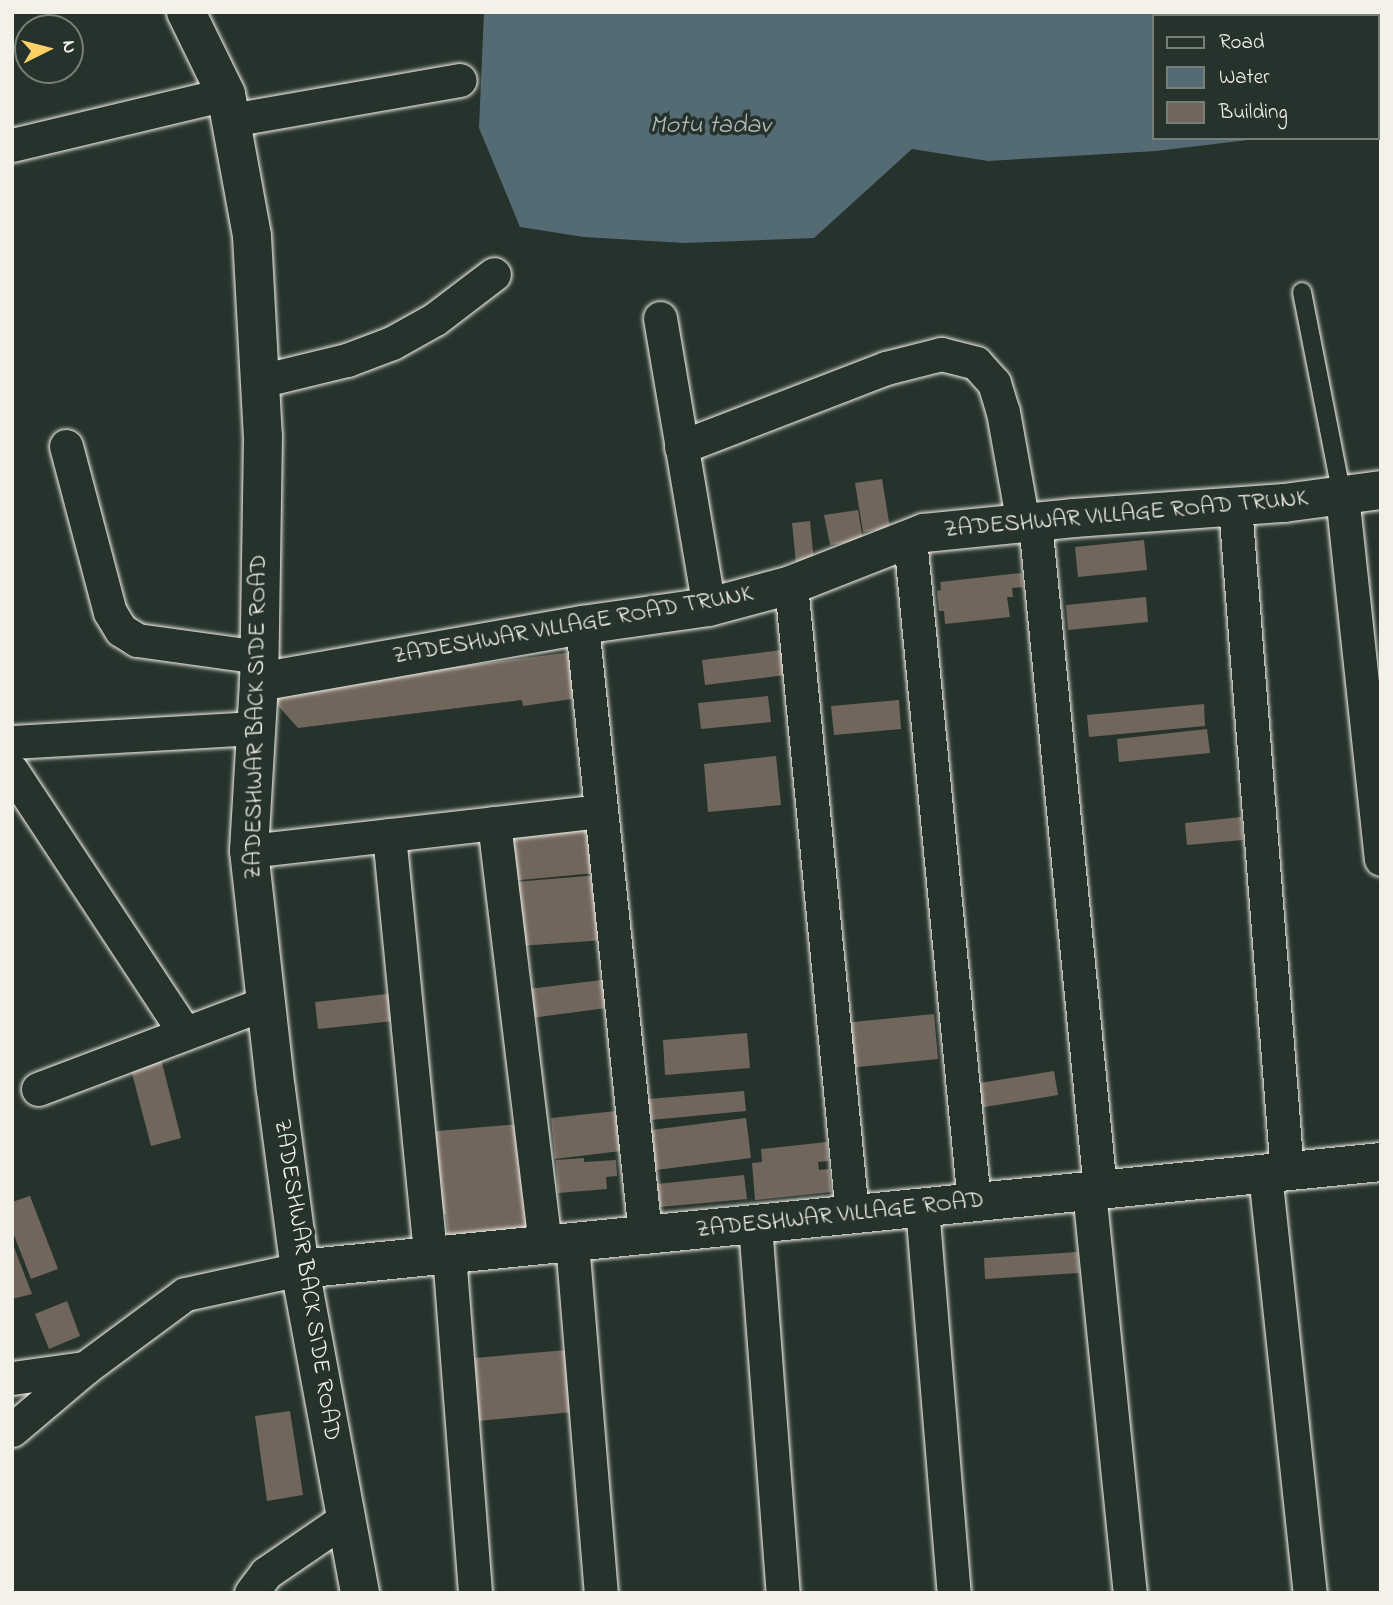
<!DOCTYPE html>
<style>
body{margin:0}
#map{position:relative;width:1393px;height:1605px;overflow:hidden;background:#26332d;font-family:"Indie Flower",sans-serif}
div>[style]{position:absolute}
[style*='--x']{left:calc(var(--x)*1px);top:calc(var(--y)*1px);width:calc(var(--w)*1px);rotate:calc(var(--a)*1deg)}
.water>*{inset:0;background:#556b74}
.building>*{inset:0;background:#71665c}
.roads{filter:drop-shadow(0 0 2px #f4f1e8) drop-shadow(0 0 2px #f4f1e8)}
.lane>*{height:18px;margin:-9px;padding:0 9px;transform-origin:9px;border-radius:9px;background:#26332d}
.street>*{height:33px;margin:-16.5px;padding:0 16.5px;transform-origin:16.5px;border-radius:16.5px;background:#26332d}
.secondary>*{height:38px;margin:-19px;padding:0 19px;transform-origin:19px;border-radius:19px;background:#26332d}
span{translate:-50% -50%;white-space:nowrap;text-align:center;line-height:1.15;-webkit-text-stroke:7px #26332d;paint-order:stroke}
.street-label{font-size:24px;color:#f4f1e8}
.water-label{font-size:26px;color:#b4bbba;font-style:italic}
.frame{position:absolute;inset:0;border:14px solid #f4f1e8;pointer-events:none}
.legend{position:absolute;left:1152px;top:14px;width:228px;height:126px;box-sizing:border-box;background:#26332d;border:2px solid #787f78;margin:0;padding:9px 12px;list-style:none;font-size:21px;color:#f4f1e8}
.legend li{display:flex;align-items:center;gap:14px;height:35px}
.legend b{width:35px;border:2px solid #787f78}
.north{position:absolute;left:14px;top:14px;width:70px;height:70px;box-sizing:border-box;background:#26332d;border:2px solid #787f78;border-radius:50%;rotate:84deg;font-size:19px;font-weight:700;line-height:28px;text-align:center;color:#f4f1e8}
.north::after{content:'';display:block;margin:auto;width:24px;height:32px;background:#ffd166;clip-path:polygon(50% 0,100% 100%,50% 72%,0 100%)}
</style>
<div id="map">
<div class="water">
<div style="clip-path:polygon(484px 12px,1381px 12px,1381px 138px,1377px 138px,1377px 16px,1153px 16px,1153px 138px,1265px 138px,1156px 151px,988px 161px,912px 149px,814px 238px,685px 243px,584px 237px,520px 227px,479px 128px)"></div>
</div>
<div class="building">
<div style="clip-path:polygon(882px 479px,890px 528px,863px 532px,855px 483px)"></div>
<div style="clip-path:polygon(858px 510px,863px 540px,830px 545px,824px 515px)"></div>
<div style="clip-path:polygon(810px 521px,814px 562px,796px 563px,792px 523px)"></div>
<div style="clip-path:polygon(1144px 540px,1147px 570px,1078px 577px,1075px 547px)"></div>
<div style="clip-path:polygon(1021px 573px,1023px 587px,1012px 588px,1013px 597px,1007px 597px,1010px 617px,945px 624px,944px 611px,939px 611px,937px 591px,941px 590px,940px 582px)"></div>
<div style="clip-path:polygon(1146px 597px,1148px 622px,1068px 630px,1066px 605px)"></div>
<div style="clip-path:polygon(782px 650px,785px 675px,705px 685px,702px 660px)"></div>
<div style="clip-path:polygon(580px 651px,586px 697px,523px 706px,522px 700px,298px 728px,265px 691px)"></div>
<div style="clip-path:polygon(768px 696px,771px 722px,701px 729px,698px 703px)"></div>
<div style="clip-path:polygon(899px 700px,901px 729px,834px 735px,831px 706px)"></div>
<div style="clip-path:polygon(1204px 704px,1205px 726px,1089px 737px,1087px 715px)"></div>
<div style="clip-path:polygon(1207px 729px,1210px 753px,1119px 762px,1117px 739px)"></div>
<div style="clip-path:polygon(776px 756px,781px 805px,708px 812px,704px 764px)"></div>
<div style="clip-path:polygon(1241px 817px,1243px 840px,1187px 845px,1185px 823px)"></div>
<div style="clip-path:polygon(591px 824px,595px 873px,510px 881px,506px 830px)"></div>
<div style="clip-path:polygon(599px 875px,605px 940px,519px 946px,514px 882px)"></div>
<div style="clip-path:polygon(610px 979px,614px 1007px,531px 1018px,528px 989px)"></div>
<div style="clip-path:polygon(396px 993px,394px 1021px,318px 1029px,315px 1002px)"></div>
<div style="clip-path:polygon(934px 1014px,938px 1059px,838px 1069px,833px 1024px)"></div>
<div style="clip-path:polygon(747px 1033px,750px 1068px,665px 1075px,663px 1040px)"></div>
<div style="clip-path:polygon(160px 1055px,181px 1138px,151px 1146px,129px 1062px)"></div>
<div style="clip-path:polygon(1054px 1071px,1058px 1095px,979px 1108px,974px 1084px)"></div>
<div style="clip-path:polygon(744px 1091px,746px 1111px,651px 1120px,648px 1099px)"></div>
<div style="clip-path:polygon(625px 1110px,629px 1150px,555px 1159px,551px 1118px)"></div>
<div style="clip-path:polygon(746px 1118px,751px 1158px,656px 1170px,651px 1130px)"></div>
<div style="clip-path:polygon(532px 1123px,532px 1228px,448px 1235px,446px 1214px,435px 1214px,433px 1191px,441px 1190px,439px 1171px,429px 1171px,426px 1132px)"></div>
<div style="clip-path:polygon(827px 1142px,828px 1161px,818px 1162px,819px 1170px,829px 1169px,831px 1192px,755px 1200px,752px 1163px,762px 1162px,761px 1149px)"></div>
<div style="clip-path:polygon(584px 1158px,584px 1162px,616px 1160px,617px 1176px,606px 1177px,607px 1189px,558px 1193px,556px 1160px)"></div>
<div style="clip-path:polygon(744px 1175px,747px 1199px,660px 1207px,657px 1184px)"></div>
<div style="clip-path:polygon(30px 1196px,58px 1269px,31px 1279px,12px 1230px,12px 1202px)"></div>
<div style="clip-path:polygon(12px 1242px,32px 1294px,12px 1299px)"></div>
<div style="clip-path:polygon(1077px 1252px,1079px 1273px,985px 1279px,984px 1258px)"></div>
<div style="clip-path:polygon(67px 1301px,80px 1336px,49px 1349px,35px 1314px)"></div>
<div style="clip-path:polygon(567px 1350px,573px 1412px,467px 1422px,462px 1359px)"></div>
<div style="clip-path:polygon(290px 1411px,303px 1495px,267px 1501px,255px 1416px)"></div>
</div>
<div class="roads">
<div class="lane">
<div style="--x:1302;--y:292;--w:207;--a:78.9"></div>
</div>
<div class="street">
<div style="--x:231;--y:120;--w:232;--a:-9.9"></div>
<div style="--x:12;--y:145;--w:220;--a:-13.4"></div>
<div style="--x:660;--y:318;--w:293;--a:80.4"></div>
<div style="--x:260;--y:381;--w:89;--a:-13.6"></div>
<div style="--x:347;--y:360;--w:48;--a:-20.7"></div>
<div style="--x:392;--y:343;--w:49;--a:-29.2"></div>
<div style="--x:435;--y:319;--w:74;--a:-37.3"></div>
<div style="--x:66;--y:446;--w:172;--a:75.2"></div>
<div style="--x:110;--y:612;--w:21;--a:59"></div>
<div style="--x:121;--y:630;--w:19;--a:32"></div>
<div style="--x:137;--y:640;--w:123;--a:7.9"></div>
<div style="--x:681;--y:447;--w:220;--a:-21.1"></div>
<div style="--x:886;--y:368;--w:57;--a:-14.3"></div>
<div style="--x:941;--y:354;--w:36;--a:14"></div>
<div style="--x:976;--y:363;--w:27;--a:48"></div>
<div style="--x:994;--y:383;--w:30;--a:73"></div>
<div style="--x:1003;--y:412;--w:113;--a:79.8"></div>
<div style="--x:1342;--y:495;--w:366;--a:83.9"></div>
<div style="--x:1235;--y:506;--w:668;--a:85.54"></div>
<div style="--x:1035;--y:522;--w:671;--a:84.44"></div>
<div style="--x:910;--y:539;--w:666;--a:84.49"></div>
<div style="--x:791;--y:585;--w:632;--a:84.46"></div>
<div style="--x:582;--y:625;--w:613;--a:84.1"></div>
<div style="--x:12;--y:742;--w:244;--a:-3.3"></div>
<div style="--x:12;--y:771;--w:314;--a:56.6"></div>
<div style="--x:494;--y:823;--w:424;--a:83.1"></div>
<div style="--x:389;--y:835;--w:423;--a:84.4"></div>
<div style="--x:249;--y:851;--w:354;--a:-6.5"></div>
<div style="--x:38;--y:1089;--w:244;--a:-20.7"></div>
<div style="--x:1265;--y:1174;--w:421;--a:83.9"></div>
<div style="--x:1089;--y:1191;--w:404;--a:84.2"></div>
<div style="--x:922;--y:1207;--w:387;--a:85.3"></div>
<div style="--x:755;--y:1224;--w:370;--a:85.7"></div>
<div style="--x:572;--y:1242;--w:352;--a:85.3"></div>
<div style="--x:449;--y:1254;--w:340;--a:85.6"></div>
<div style="--x:12;--y:1378;--w:74;--a:-7.8"></div>
<div style="--x:12;--y:1430;--w:96;--a:-40.3"></div>
<div style="--x:85;--y:1368;--w:124;--a:-36.5"></div>
<div style="--x:185;--y:1294;--w:118;--a:-12.3"></div>
<div style="--x:251;--y:1593;--w:25;--a:-53"></div>
<div style="--x:266;--y:1573;--w:97;--a:-34.5"></div>
</div>
<div class="secondary">
<div style="--x:186;--y:12;--w:91;--a:64"></div>
<div style="--x:226;--y:94;--w:144;--a:79.6"></div>
<div style="--x:252;--y:236;--w:200;--a:86.9"></div>
<div style="--x:263;--y:436;--w:246;--a:90.9"></div>
<div style="--x:259;--y:682;--w:169;--a:93.4"></div>
<div style="--x:249;--y:851;--w:241;--a:83.6"></div>
<div style="--x:276;--y:1090;--w:181;--a:82.4"></div>
<div style="--x:300;--y:1269;--w:330;--a:79.5"></div>
<div style="--x:259;--y:682;--w:328;--a:-10"></div>
<div style="--x:582;--y:625;--w:128;--a:-8.1"></div>
<div style="--x:709;--y:607;--w:85;--a:-15"></div>
<div style="--x:791;--y:585;--w:143;--a:-21.4"></div>
<div style="--x:924;--y:533;--w:151;--a:-5.7"></div>
<div style="--x:1074;--y:518;--w:211;--a:-4.1"></div>
<div style="--x:1284;--y:503;--w:98;--a:-7.6"></div>
<div style="--x:300;--y:1269;--w:1086;--a:-5.65"></div>
</div>
</div>
<div class="street-label">
<span style="left:1126px;top:515px;rotate:-5deg">ZADESHWAR VILLAGE ROAD TRUNK</span>
<span style="left:573px;top:626px;rotate:-10deg">ZADESHWAR VILLAGE ROAD TRUNK</span>
<span style="left:257px;top:717px;rotate:-89deg">ZADESHWAR BACK SIDE ROAD</span>
<span style="left:840px;top:1216px;rotate:-6deg">ZADESHWAR VILLAGE ROAD</span>
<span style="left:306px;top:1280px;rotate:81deg">ZADESHWAR BACK SIDE ROAD</span>
</div>
<div class="water-label">
<span style="left:710px;top:127px">Motu tadav</span>
</div>
<div class="frame"></div>
<ul class="legend">
<li><b style="height:9px;background:#26332d"></b>Road</li>
<li><b style="height:19px;background:#556b74"></b>Water</li>
<li><b style="height:19px;background:#71665c"></b>Building</li>
</ul>
<div class="north">N</div>
</div>
